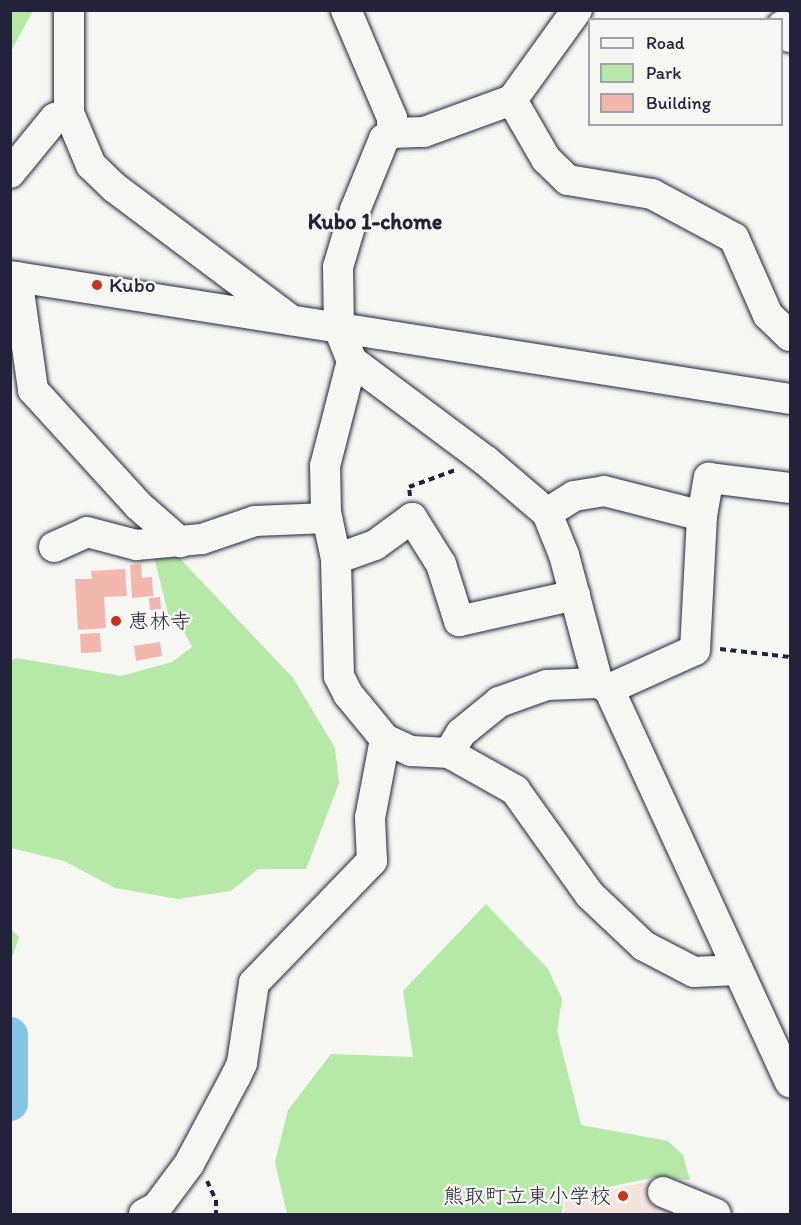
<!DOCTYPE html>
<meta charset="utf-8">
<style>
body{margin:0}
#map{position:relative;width:801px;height:1225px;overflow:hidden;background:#f6f6f2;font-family:Itim,"Klee One",sans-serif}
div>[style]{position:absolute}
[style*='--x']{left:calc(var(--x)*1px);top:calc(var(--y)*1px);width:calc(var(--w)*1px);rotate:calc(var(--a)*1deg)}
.built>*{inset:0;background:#f5e3dd}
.green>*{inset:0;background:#b6e8a8}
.river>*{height:36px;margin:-18px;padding:0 18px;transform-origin:18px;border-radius:18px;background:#83c6e4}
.building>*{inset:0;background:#f2b8ad}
.path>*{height:4px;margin-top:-2px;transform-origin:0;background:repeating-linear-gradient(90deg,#22223b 0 6px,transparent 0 10.5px)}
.roads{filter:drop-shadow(0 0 2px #22223b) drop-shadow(0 0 2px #22223b)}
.minor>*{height:30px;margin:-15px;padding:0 15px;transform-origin:15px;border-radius:15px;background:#f6f6f2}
.dots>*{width:16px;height:16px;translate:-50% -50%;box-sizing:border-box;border:3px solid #f6f6f2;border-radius:50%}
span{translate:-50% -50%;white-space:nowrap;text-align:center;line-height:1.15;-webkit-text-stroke:5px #f6f6f2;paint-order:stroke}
.poi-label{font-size:21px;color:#22223b}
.left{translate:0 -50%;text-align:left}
.right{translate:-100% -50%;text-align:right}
.neighbourhood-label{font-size:22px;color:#22223b;font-weight:700}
.frame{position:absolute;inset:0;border:12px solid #22223b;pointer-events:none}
.legend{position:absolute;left:588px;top:18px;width:195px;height:108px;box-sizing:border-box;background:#f6f6f2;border:2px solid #a1a1a9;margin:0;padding:8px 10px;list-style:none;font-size:18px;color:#22223b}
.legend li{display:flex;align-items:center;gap:12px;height:30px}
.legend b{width:30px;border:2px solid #a1a1a9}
</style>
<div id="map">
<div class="built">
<div style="clip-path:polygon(657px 1180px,692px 1214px,564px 1214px,565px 1199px)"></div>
</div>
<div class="green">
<div style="clip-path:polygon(11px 10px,33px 11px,11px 51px,10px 11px)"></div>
<div style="clip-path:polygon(170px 548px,293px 678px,335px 748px,339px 783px,306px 869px,258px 869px,231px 891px,178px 899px,115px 888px,64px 861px,11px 848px,11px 660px,17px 658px,121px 676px,172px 662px,192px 647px,179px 622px,169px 617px,153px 553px)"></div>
<div style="clip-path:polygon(486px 904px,548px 969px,562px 999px,557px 1031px,581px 1125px,668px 1141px,683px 1155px,690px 1180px,655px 1177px,563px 1197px,562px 1214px,287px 1214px,275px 1162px,288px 1110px,331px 1054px,413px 1057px,403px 991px)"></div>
<div style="clip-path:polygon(11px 929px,19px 937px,11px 961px,10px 961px)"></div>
</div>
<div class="river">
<div style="--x:10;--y:1035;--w:68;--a:90"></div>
</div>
<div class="building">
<div style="clip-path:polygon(141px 564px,142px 578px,152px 577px,153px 596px,132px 598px,130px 565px)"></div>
<div style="clip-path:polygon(125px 569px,127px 596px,104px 597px,106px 628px,78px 630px,75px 579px,92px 579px,91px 571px)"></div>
<div style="clip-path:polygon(160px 597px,161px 609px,150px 610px,149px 598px)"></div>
<div style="clip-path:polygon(100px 633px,101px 652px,81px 653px,80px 634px)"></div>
<div style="clip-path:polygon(160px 642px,162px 656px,136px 661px,134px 646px)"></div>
</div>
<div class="path">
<div style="--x:410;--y:496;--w:9;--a:-96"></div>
<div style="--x:409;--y:487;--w:52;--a:-20.2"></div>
<div style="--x:720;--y:649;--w:70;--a:6.5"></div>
<div style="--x:207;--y:1181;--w:21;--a:65"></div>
<div style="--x:216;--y:1200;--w:14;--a:90"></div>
</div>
<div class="roads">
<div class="minor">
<div style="--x:69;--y:10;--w:103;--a:90"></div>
<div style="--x:69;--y:113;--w:56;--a:67.1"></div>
<div style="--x:91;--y:165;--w:33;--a:44"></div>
<div style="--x:115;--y:188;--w:220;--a:36.9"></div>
<div style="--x:346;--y:10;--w:117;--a:66.9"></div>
<div style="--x:392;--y:118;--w:15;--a:90"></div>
<div style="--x:392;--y:133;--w:10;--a:143"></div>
<div style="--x:384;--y:139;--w:77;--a:112.2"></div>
<div style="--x:355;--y:210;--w:59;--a:106.6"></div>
<div style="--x:338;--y:267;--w:62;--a:89.1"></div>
<div style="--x:339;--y:329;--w:35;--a:68"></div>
<div style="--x:352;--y:361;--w:166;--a:36.7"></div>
<div style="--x:485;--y:460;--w:82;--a:40.5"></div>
<div style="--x:547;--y:513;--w:45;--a:68"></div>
<div style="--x:564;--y:555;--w:132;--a:75.1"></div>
<div style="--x:598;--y:683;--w:13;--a:29"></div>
<div style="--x:609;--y:689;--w:433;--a:65.3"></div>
<div style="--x:782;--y:26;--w:14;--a:54"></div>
<div style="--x:512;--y:100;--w:68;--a:60"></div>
<div style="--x:546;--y:159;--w:30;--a:44"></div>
<div style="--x:568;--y:180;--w:85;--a:9.5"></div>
<div style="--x:652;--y:194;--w:93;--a:28.2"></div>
<div style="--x:734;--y:238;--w:84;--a:66.2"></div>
<div style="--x:768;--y:315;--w:30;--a:44"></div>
<div style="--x:392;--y:133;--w:32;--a:-2"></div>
<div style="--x:424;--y:132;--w:94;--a:-20"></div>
<div style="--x:512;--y:100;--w:111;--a:-54.2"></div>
<div style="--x:10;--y:173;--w:71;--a:-50.7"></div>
<div style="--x:55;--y:118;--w:15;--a:-20"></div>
<div style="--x:10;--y:276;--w:790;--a:8.96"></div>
<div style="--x:17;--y:277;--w:114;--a:81.9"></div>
<div style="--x:33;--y:390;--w:157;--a:47.6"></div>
<div style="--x:139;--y:506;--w:55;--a:41.3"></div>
<div style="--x:547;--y:513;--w:32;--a:-32"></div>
<div style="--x:574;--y:496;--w:30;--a:-9"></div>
<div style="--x:604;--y:491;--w:101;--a:14.3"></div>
<div style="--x:54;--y:547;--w:36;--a:-24"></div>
<div style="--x:87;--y:532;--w:51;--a:14.9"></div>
<div style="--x:136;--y:545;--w:66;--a:-5.2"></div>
<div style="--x:202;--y:539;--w:56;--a:-18.8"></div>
<div style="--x:255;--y:521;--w:72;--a:-2.4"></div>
<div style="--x:336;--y:559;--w:41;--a:-19.7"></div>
<div style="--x:375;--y:545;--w:46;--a:-36.1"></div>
<div style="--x:412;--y:518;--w:54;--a:57.8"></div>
<div style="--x:441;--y:564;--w:60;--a:72.5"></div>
<div style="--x:459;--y:621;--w:119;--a:-12.6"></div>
<div style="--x:609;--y:689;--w:94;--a:-24.4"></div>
<div style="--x:695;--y:650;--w:134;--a:-87"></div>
<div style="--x:702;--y:516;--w:39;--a:-80"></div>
<div style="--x:709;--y:478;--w:82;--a:7"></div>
<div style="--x:385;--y:739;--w:29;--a:25"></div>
<div style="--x:411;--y:751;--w:38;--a:3"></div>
<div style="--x:449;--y:753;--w:76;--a:29.3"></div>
<div style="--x:515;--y:790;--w:129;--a:54.5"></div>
<div style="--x:590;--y:895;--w:74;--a:43.4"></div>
<div style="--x:644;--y:946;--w:56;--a:27.5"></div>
<div style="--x:694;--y:972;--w:44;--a:-2.6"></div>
<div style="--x:449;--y:753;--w:23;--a:-59"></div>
<div style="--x:461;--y:733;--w:49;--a:-39.2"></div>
<div style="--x:499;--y:702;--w:51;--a:-19.5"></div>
<div style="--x:547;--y:685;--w:51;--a:-2.2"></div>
<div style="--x:663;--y:1192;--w:57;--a:22.5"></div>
<div style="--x:144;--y:1214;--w:15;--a:-28"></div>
<div style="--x:157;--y:1207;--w:54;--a:-53.3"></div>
<div style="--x:189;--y:1164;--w:100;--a:-61.9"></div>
<div style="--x:236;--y:1076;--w:14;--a:-65"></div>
<div style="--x:242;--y:1063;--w:81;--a:-81.5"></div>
<div style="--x:254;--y:983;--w:170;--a:-46"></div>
<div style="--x:372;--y:861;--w:43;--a:-92.7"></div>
<div style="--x:370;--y:818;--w:80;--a:-79.2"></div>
<div style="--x:385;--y:739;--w:58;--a:-129.4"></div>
<div style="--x:348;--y:694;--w:20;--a:-117"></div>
<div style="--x:339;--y:676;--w:117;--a:-91.5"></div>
<div style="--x:336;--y:559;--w:48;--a:-102"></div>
<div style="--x:326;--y:512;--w:46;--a:-91.2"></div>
<div style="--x:325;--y:466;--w:108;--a:-75.6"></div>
</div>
</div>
<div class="dots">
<div style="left:97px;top:285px;background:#c8321e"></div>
<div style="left:116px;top:621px;background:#c8321e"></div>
<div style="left:623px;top:1196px;background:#c8321e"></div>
</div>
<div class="poi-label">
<span class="left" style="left:109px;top:285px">Kubo</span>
<span class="left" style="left:128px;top:621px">恵林寺</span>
<span class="right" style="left:611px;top:1196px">熊取町立東小学校</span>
</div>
<div class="neighbourhood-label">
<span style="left:375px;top:222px">Kubo 1-chome</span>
</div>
<div class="frame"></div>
<ul class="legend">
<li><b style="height:8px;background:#f6f6f2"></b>Road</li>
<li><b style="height:16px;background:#b6e8a8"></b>Park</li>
<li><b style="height:16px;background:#f2b8ad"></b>Building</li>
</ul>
</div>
